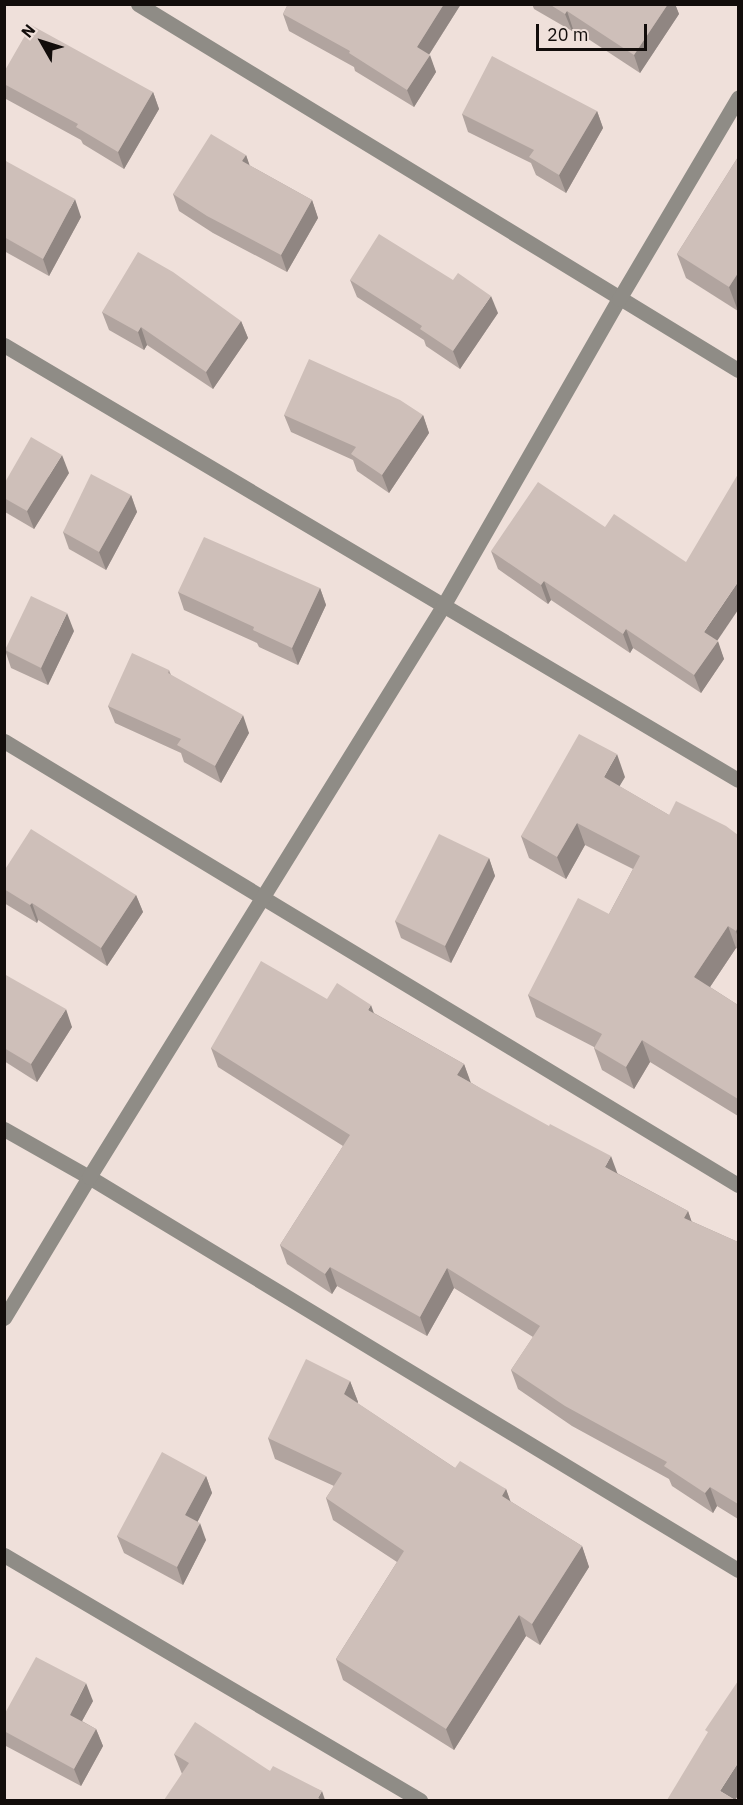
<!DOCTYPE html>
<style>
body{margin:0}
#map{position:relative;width:743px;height:1805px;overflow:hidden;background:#efe0da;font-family:"IBM Plex Sans",sans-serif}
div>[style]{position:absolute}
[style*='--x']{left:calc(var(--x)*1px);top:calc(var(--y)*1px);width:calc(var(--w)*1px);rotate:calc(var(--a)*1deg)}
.minor>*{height:15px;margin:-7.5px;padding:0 7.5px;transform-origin:7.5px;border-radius:7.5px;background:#8f8c86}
.wall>*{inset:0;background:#b1a49f}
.shaded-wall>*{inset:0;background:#908682}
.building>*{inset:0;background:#cebfb9}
span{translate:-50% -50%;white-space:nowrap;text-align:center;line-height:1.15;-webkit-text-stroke:6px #efe0da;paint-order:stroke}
.frame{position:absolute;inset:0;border:6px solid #120d0b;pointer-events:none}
.north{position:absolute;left:12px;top:12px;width:60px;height:60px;-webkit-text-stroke:4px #efe0da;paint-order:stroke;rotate:309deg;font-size:16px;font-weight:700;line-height:24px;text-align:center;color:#120d0b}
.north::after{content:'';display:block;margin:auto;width:21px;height:27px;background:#120d0b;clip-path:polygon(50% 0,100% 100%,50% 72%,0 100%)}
.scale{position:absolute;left:536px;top:24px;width:111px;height:27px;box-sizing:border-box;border:3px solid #120d0b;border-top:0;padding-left:8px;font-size:18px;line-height:21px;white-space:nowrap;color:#120d0b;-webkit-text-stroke:4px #efe0da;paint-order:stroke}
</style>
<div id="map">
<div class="minor">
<div style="--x:138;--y:4;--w:703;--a:31.38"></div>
<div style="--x:4;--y:345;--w:853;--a:30.65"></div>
<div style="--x:4;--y:741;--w:858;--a:31.17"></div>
<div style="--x:4;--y:1129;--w:98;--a:29.5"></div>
<div style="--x:89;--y:1177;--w:759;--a:31.2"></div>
<div style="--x:4;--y:1318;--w:165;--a:-58.9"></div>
<div style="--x:89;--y:1177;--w:672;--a:-58.2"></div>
<div style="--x:443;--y:606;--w:354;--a:-60.2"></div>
<div style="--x:619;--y:299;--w:234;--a:-59.4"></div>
<div style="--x:4;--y:1555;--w:483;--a:30.5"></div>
</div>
<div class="wall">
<div style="clip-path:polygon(288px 4px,461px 4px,429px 55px,436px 72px,414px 107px,355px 71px,354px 67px,289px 31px,283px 14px)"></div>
<div style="clip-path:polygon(532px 4px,675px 4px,679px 14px,640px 73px,573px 29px,572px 31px,534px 9px)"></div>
<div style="clip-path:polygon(4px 72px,153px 92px,159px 109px,124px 169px,83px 144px,81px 140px,6px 99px,4px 95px)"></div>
<div style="clip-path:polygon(597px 111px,603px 128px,566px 193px,536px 175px,531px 163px,468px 132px,462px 114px)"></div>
<div style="clip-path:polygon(246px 155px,249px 165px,312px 200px,318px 218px,287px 272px,213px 233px,179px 211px,173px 194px)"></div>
<div style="clip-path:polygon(738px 157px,738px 311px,686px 278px,677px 254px)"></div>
<div style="clip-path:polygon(4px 160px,81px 217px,49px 276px,4px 251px)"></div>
<div style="clip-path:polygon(350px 280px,498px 313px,460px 369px,426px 346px,424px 340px,357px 297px)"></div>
<div style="clip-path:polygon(102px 312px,241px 321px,248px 338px,213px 389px,147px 345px,144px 350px,109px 330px)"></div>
<div style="clip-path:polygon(284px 415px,423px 415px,429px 433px,389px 493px,357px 471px,353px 460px,291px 432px)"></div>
<div style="clip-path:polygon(69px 473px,34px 529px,5px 512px,4px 484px)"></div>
<div style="clip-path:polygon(131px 495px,137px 512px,106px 570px,69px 549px,63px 532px)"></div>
<div style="clip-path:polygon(491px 551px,717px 641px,724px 659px,701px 693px,633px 648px,630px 653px,551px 600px,548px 604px,498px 569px)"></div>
<div style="clip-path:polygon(320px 588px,326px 605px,298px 665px,259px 647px,257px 643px,184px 610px,178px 592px)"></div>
<div style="clip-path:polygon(74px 631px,48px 685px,11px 668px,5px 650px)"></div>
<div style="clip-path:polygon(169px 670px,171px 675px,249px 733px,221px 783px,184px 762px,181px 753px,115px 723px,108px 706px)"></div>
<div style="clip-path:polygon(625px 777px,619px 786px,669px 815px,738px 835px,738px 949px,736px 948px,710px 987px,738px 1005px,738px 1116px,650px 1062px,634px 1089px,602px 1070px,594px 1048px,594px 1047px,536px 1017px,528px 995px,609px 914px,633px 869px,585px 845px,566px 879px,529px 858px,521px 836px)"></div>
<div style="clip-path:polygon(489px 858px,495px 876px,451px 963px,401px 938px,395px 921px)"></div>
<div style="clip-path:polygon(4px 871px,136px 895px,143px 912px,107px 966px,38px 920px,37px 923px,4px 903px)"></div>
<div style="clip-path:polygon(4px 974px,72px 1027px,37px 1082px,4px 1061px)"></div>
<div style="clip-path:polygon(327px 999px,374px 1013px,464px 1064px,470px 1082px,617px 1173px,688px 1211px,691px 1221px,738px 1242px,738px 1519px,717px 1506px,713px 1513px,672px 1486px,669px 1479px,572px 1426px,518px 1389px,511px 1370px,533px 1337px,454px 1288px,427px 1336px,337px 1286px,332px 1294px,287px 1264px,280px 1245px,343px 1146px,218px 1067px,211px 1048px)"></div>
<div style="clip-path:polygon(350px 1381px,358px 1402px,357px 1403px,455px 1468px,506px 1489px,510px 1501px,582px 1546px,589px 1567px,540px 1645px,526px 1636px,454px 1750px,343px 1680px,336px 1659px,397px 1562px,333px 1520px,326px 1498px,334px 1486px,275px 1459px,268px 1438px)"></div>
<div style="clip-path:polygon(206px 1476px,212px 1493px,197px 1522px,206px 1540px,183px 1585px,124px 1553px,117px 1536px)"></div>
<div style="clip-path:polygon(93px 1701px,82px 1721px,96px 1729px,103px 1746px,81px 1786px,4px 1745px,4px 1715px)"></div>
<div style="clip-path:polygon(174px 1754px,270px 1771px,322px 1791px,182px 1774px)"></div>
</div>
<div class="shaded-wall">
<div style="clip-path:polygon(444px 4px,461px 4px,423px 64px,417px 47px)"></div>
<div style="clip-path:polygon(668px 4px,675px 4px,679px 14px,640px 73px,634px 55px)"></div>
<div style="clip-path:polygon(567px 11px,573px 29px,572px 31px,565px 14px)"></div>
<div style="clip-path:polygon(430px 55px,436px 72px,414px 107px,407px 90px)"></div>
<div style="clip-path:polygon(153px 92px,159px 109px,124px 169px,118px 152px)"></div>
<div style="clip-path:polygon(597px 111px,603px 128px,566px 193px,559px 175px)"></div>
<div style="clip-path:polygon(246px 155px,252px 172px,242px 161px)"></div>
<div style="clip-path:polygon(75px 199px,81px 217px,49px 276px,43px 259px)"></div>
<div style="clip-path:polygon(312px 200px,318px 218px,287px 272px,281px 255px)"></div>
<div style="clip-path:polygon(738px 273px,738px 311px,729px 287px)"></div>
<div style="clip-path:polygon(491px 296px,498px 313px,460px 369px,453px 351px)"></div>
<div style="clip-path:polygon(241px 321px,248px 338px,213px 389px,206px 372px)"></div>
<div style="clip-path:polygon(141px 327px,147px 345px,144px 350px,138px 332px)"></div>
<div style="clip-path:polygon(423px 415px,429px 433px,389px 493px,382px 475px)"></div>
<div style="clip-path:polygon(62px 455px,69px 473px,34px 529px,27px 511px)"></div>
<div style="clip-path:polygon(131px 495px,137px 512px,106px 570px,99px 552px)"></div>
<div style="clip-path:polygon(544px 581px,551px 600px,548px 604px,541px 585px)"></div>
<div style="clip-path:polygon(738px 582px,738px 610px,711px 650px,704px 632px)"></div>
<div style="clip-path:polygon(320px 588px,326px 605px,298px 665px,292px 648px)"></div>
<div style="clip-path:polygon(67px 613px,74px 631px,48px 685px,41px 668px)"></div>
<div style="clip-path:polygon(626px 629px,633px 648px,630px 653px,623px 634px)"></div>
<div style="clip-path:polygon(718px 641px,724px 659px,701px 693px,694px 675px)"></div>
<div style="clip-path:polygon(243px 715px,249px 733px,221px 783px,215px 766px)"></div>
<div style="clip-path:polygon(617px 754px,625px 777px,612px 799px,604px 777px)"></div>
<div style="clip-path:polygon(577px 823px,585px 845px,566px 879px,557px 857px)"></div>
<div style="clip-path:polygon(489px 858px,495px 876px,451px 963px,445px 946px)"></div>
<div style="clip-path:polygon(136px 895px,143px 912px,107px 966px,101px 948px)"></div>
<div style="clip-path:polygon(32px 903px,38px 920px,37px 923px,30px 905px)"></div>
<div style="clip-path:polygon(728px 926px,736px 948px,702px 999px,694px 977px)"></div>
<div style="clip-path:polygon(738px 927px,738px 938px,736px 931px)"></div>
<div style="clip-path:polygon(371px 1005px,378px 1025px,368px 1010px)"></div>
<div style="clip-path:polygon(66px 1009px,72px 1027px,37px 1082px,31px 1064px)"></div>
<div style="clip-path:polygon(642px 1040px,650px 1062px,634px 1089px,626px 1067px)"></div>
<div style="clip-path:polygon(464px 1064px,471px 1083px,457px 1075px)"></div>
<div style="clip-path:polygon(611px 1156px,618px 1175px,605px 1167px)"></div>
<div style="clip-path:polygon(688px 1211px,695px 1231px,684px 1218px)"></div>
<div style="clip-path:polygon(330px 1267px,337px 1286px,332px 1294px,325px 1274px)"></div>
<div style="clip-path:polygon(447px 1268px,454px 1288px,427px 1336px,420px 1317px)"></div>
<div style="clip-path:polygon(350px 1381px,358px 1402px,351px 1415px,344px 1394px)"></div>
<div style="clip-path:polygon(206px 1476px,212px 1493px,192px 1533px,185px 1515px)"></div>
<div style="clip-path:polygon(710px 1487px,717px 1506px,713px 1513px,705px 1493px)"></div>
<div style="clip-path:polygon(506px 1489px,514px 1511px,502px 1496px)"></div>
<div style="clip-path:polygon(200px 1523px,206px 1540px,183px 1585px,177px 1567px)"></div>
<div style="clip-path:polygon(582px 1546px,589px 1567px,540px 1645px,532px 1624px)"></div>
<div style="clip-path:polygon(519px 1615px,526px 1636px,454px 1750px,446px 1729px)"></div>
<div style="clip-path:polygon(86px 1683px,93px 1701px,76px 1732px,70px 1715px)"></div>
<div style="clip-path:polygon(96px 1729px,103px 1746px,81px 1786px,74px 1769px)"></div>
<div style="clip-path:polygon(738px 1763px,738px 1796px,735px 1800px,720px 1791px)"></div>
<div style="clip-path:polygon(322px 1791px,325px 1800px,319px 1800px,318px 1798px)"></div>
</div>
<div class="building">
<div style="clip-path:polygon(288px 4px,444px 4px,417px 47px,430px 55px,407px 90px,349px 53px,350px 51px,283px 14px)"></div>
<div style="clip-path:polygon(549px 4px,668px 4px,634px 55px,567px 11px,565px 14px)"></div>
<div style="clip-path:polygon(31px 25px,153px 92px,118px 152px,76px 127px,78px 124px,4px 84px,4px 72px)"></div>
<div style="clip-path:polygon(492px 56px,597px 111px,559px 175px,529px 157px,534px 150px,462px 114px)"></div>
<div style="clip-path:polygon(211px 134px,246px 155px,242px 161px,312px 200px,281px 255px,207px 216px,173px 194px)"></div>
<div style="clip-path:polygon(738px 157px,738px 273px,729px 287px,677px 254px)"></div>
<div style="clip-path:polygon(4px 160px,75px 199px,43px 259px,4px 237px)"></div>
<div style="clip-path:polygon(379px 234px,453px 280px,458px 273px,491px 296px,453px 351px,420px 329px,422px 326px,350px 280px)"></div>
<div style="clip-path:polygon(138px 252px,173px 272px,241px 321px,206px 372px,141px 327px,138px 332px,102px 312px)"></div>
<div style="clip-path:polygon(309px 359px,400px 400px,423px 415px,382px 475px,351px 454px,356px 447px,284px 415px)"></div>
<div style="clip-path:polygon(31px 437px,62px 455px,27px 511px,4px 498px,4px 484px)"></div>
<div style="clip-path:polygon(91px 474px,131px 495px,99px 552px,63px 532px)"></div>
<div style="clip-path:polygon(738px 474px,738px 582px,704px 632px,718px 641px,694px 675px,626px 629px,623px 634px,544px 581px,541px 585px,491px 551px,538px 482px,605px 527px,614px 514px,686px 562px)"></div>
<div style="clip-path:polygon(204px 537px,320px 588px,292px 648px,253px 630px,254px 627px,178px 592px)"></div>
<div style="clip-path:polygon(31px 596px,67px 613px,41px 668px,5px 650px)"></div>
<div style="clip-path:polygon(132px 653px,169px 670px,168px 673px,243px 715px,215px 766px,177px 745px,181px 739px,108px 706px)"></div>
<div style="clip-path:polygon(579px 734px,617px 754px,604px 777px,669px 815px,676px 801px,726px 826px,738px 835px,738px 927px,736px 931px,728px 926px,694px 977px,738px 1005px,738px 1099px,642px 1040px,626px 1067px,594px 1048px,602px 1034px,528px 995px,578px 898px,609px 914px,640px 856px,577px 823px,557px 857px,521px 836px)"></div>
<div style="clip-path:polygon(31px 829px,136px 895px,101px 948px,32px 903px,30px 905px,4px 889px,4px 871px)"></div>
<div style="clip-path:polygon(439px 834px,489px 858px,445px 946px,395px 921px)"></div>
<div style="clip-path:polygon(261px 961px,327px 999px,337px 983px,371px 1005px,368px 1010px,464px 1064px,457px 1075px,549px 1126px,550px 1124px,611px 1156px,605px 1167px,688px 1211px,684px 1218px,738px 1242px,738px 1504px,710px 1487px,705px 1493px,664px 1466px,667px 1462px,565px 1406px,511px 1370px,540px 1326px,447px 1268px,420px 1317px,330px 1267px,325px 1274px,280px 1245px,350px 1135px,211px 1048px)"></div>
<div style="clip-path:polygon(4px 974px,66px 1009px,31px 1064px,4px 1048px)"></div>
<div style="clip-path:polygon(306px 1359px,350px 1381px,344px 1394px,455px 1468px,460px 1461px,506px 1489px,502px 1496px,582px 1546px,532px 1624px,519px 1615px,446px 1729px,336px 1659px,404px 1551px,326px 1498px,342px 1473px,268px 1438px)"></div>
<div style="clip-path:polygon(162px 1452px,206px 1476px,185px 1515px,200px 1523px,177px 1567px,117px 1536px)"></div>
<div style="clip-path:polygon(36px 1657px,86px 1683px,70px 1715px,96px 1729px,74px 1769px,4px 1731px,4px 1715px)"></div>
<div style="clip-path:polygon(738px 1681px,738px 1763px,720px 1791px,735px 1800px,667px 1800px,708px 1732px,705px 1730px)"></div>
<div style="clip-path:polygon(195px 1722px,270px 1771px,273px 1766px,322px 1791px,318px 1798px,322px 1800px,164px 1800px,189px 1763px,174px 1754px)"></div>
</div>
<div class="frame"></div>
<div class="north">N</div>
<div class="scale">20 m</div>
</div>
